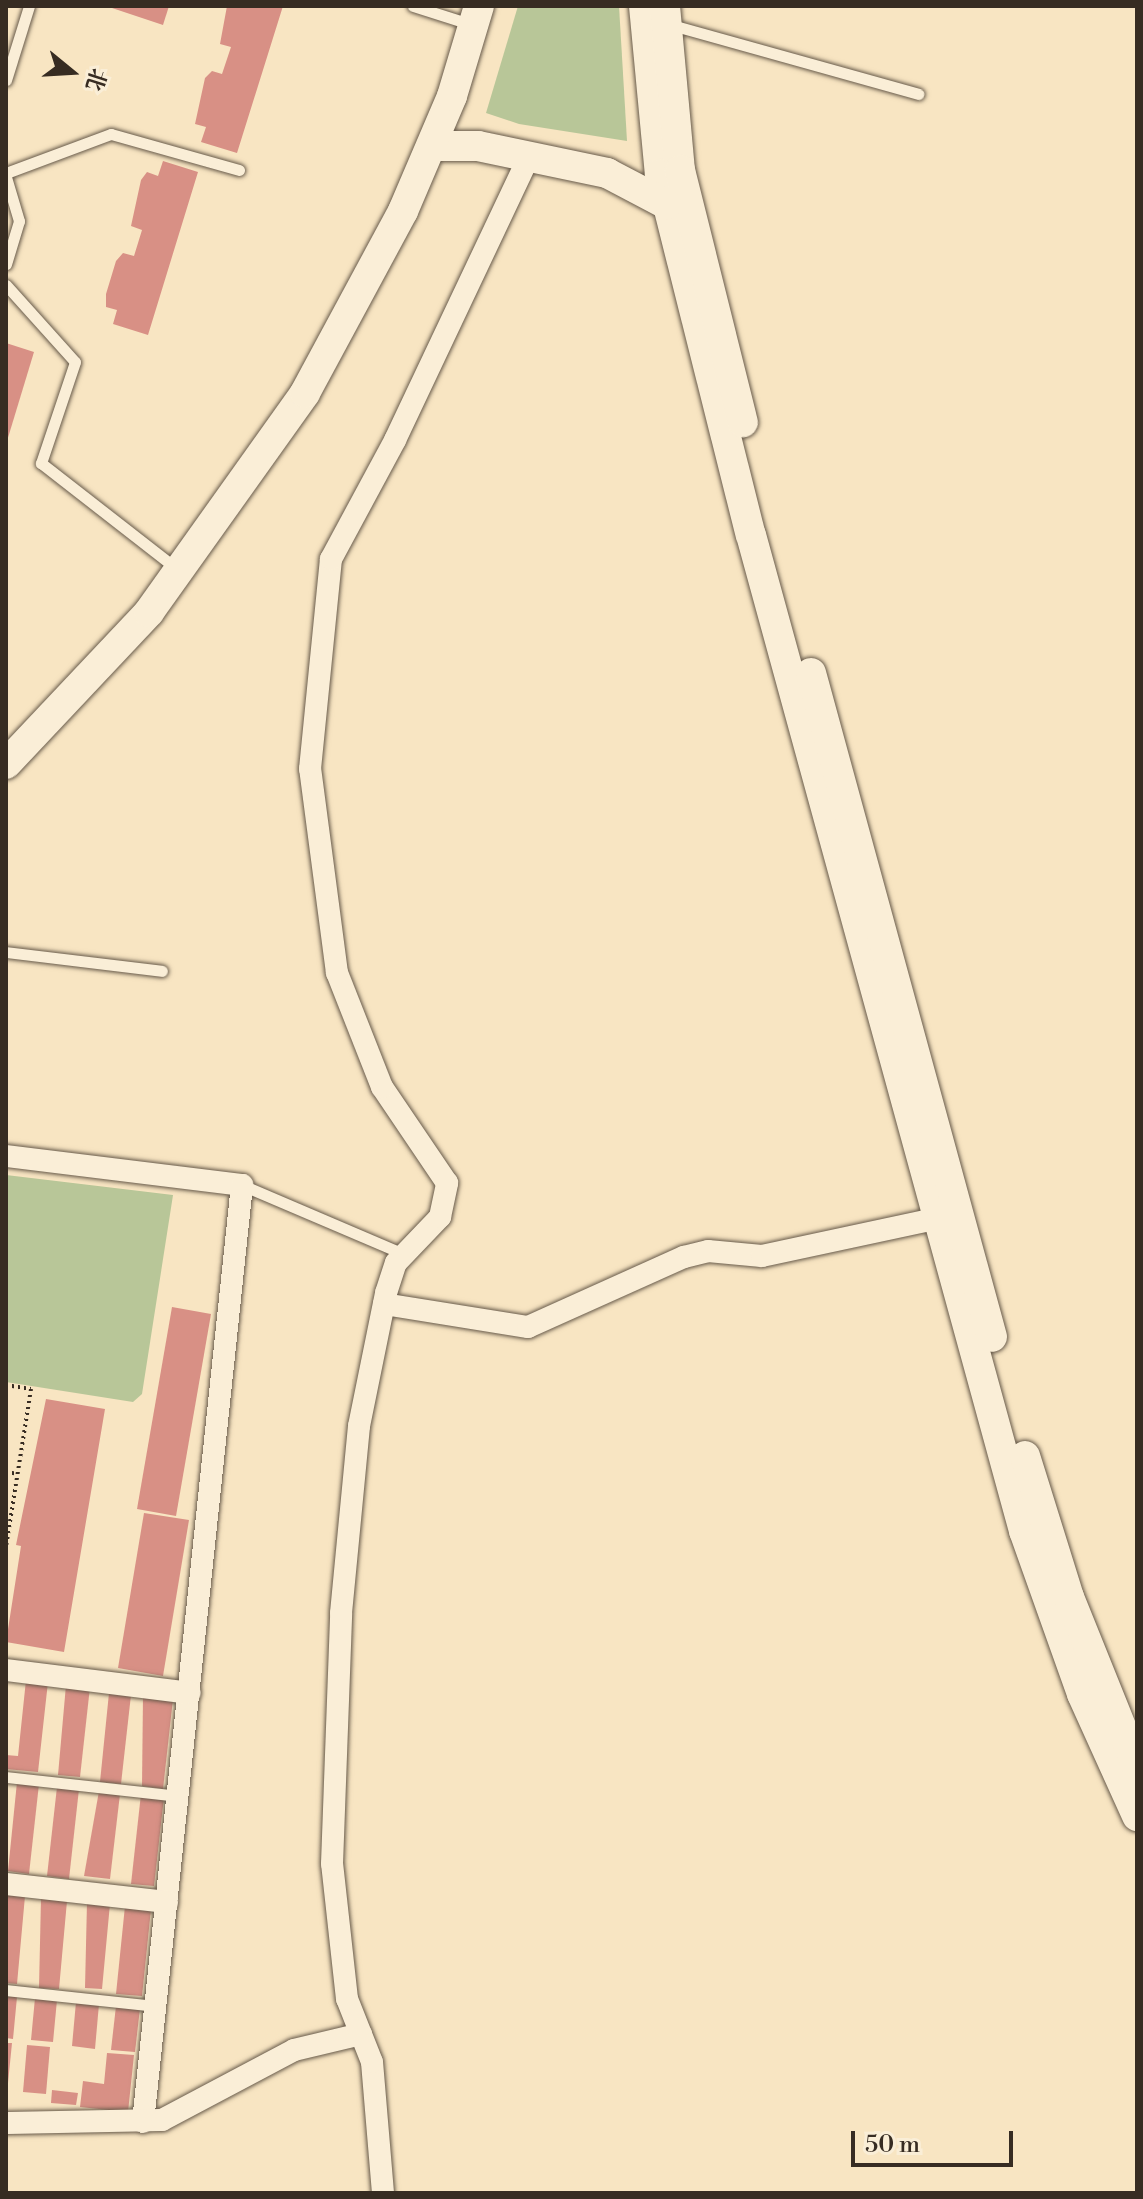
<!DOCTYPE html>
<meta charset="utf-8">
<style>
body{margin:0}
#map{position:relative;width:1143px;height:2199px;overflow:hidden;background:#f8e5c2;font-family:"Libre Bodoni","Noto Serif SC",serif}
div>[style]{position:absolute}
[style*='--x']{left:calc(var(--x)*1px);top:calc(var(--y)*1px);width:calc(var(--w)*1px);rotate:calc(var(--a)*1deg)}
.green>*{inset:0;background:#b8c698}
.building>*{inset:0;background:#d89085}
.path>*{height:4px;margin-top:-2px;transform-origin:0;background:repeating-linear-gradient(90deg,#372c22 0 2px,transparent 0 6px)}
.roads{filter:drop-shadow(0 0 2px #675a4a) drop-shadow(0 0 2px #675a4a)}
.service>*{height:11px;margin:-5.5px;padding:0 5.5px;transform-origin:5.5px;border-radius:5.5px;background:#faeed7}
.minor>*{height:22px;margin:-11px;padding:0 11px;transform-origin:11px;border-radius:11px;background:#faeed7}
.secondary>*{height:30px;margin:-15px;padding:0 15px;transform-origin:15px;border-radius:15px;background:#faeed7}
span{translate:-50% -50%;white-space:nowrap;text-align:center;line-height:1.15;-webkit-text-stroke:7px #faeed7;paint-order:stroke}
.frame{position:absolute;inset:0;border:8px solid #372c22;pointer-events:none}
.north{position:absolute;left:32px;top:32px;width:80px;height:80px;-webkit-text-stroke:6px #faeed7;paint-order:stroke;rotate:108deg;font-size:22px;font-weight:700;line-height:32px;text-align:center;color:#372c22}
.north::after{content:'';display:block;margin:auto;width:28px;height:36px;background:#372c22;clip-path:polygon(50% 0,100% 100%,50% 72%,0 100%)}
.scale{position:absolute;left:851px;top:2131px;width:162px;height:36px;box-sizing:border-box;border:4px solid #372c22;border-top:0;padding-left:10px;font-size:24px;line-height:28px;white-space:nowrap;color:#372c22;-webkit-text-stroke:6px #faeed7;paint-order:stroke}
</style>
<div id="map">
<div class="green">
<div style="clip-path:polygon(518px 6px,619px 6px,627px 141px,519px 124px,486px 113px)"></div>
<div style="clip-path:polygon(6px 1175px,173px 1195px,142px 1394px,133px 1402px,6px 1382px)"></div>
</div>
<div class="building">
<div style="clip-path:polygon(106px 6px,169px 6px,163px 25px)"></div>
<div style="clip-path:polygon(227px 6px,283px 6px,237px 153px,201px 142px,206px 127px,195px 124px,205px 78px,212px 71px,222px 74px,231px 47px,220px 44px)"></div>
<div style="clip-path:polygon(163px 161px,198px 172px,148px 335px,113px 324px,117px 310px,106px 307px,106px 294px,116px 261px,123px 253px,134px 256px,142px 230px,131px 226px,141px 180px,147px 172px,158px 176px)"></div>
<div style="clip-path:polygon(6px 343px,34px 352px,7px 441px,6px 441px)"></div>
<div style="clip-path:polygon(172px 1307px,211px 1314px,176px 1516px,137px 1509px)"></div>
<div style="clip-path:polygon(46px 1399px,105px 1409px,64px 1652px,6px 1642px,21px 1546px,16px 1545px)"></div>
<div style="clip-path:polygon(144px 1513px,189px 1520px,163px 1676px,118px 1668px)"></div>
<div style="clip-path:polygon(26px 1680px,48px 1682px,38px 1772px,6px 1769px,6px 1755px,18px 1756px)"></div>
<div style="clip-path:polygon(66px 1685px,90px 1687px,80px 1777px,58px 1775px)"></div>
<div style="clip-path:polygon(109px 1693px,131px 1695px,121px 1784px,100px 1782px)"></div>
<div style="clip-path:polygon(143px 1696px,173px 1699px,163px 1789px,142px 1786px)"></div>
<div style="clip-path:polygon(17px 1782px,39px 1784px,29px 1874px,8px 1871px)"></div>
<div style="clip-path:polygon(57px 1787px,79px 1789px,69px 1879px,47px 1876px)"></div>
<div style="clip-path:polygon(99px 1791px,120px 1794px,110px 1879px,84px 1876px)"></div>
<div style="clip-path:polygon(141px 1794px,164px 1797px,154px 1886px,131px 1884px)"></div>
<div style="clip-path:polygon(6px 1894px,25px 1896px,17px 1984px,6px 1983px)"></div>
<div style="clip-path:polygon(41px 1898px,67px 1901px,59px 1989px,39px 1988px)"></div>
<div style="clip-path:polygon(87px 1902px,110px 1904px,102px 1989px,85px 1988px)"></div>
<div style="clip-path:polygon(125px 1906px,151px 1909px,142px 1996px,116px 1994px)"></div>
<div style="clip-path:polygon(6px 1995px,17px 1997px,13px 2039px,6px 2038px)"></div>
<div style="clip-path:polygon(35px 1998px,57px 2000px,53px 2042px,31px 2040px)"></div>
<div style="clip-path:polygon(76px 2002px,99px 2004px,95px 2049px,72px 2046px)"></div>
<div style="clip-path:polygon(116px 2006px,140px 2008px,135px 2052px,111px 2050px)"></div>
<div style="clip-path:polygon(6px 2043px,12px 2043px,8px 2083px,6px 2083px)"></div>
<div style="clip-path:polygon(27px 2045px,50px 2047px,46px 2094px,23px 2092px)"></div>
<div style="clip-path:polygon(107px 2053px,134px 2055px,128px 2112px,80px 2107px,83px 2081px,104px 2084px)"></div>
<div style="clip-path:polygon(52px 2090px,78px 2093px,76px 2105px,51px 2103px)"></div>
</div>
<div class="path">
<div style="--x:6;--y:1385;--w:25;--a:9"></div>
<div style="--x:31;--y:1389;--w:159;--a:99"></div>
<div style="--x:6;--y:1472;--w:12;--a:9"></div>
</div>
<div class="roads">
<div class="service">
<div style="--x:413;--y:6;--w:63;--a:17.6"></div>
<div style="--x:668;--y:24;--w:260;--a:15.6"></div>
<div style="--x:6;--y:80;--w:77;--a:-72.7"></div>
<div style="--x:6;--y:173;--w:112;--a:-20.4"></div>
<div style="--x:111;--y:134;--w:133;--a:15.7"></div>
<div style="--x:6;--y:177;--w:46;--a:73.5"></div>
<div style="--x:19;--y:221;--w:45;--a:106.8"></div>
<div style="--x:6;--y:285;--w:103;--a:48.1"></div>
<div style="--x:75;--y:362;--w:107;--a:108.6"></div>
<div style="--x:41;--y:463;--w:172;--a:37.9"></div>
<div style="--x:6;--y:952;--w:157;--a:6.9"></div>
<div style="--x:242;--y:1185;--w:176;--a:23.1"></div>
<div style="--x:6;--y:1777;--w:173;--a:6.3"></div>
<div style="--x:6;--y:1990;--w:151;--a:6.1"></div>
</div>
<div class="minor">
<div style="--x:6;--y:1156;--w:238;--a:7"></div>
<div style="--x:242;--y:1185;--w:942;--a:96.03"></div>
<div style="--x:384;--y:1304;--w:146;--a:9.1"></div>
<div style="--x:528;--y:1327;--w:171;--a:-24.2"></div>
<div style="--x:684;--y:1257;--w:25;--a:-14"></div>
<div style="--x:708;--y:1251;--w:54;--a:5.3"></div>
<div style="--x:762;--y:1256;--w:181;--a:-12.1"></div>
<div style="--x:6;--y:1670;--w:185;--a:7.1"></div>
<div style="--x:6;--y:1884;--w:162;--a:6.4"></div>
<div style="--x:6;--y:2123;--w:156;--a:-1.1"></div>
<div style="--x:162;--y:2120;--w:149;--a:-27.9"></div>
<div style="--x:294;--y:2050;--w:69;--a:-13.4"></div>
<div style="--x:383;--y:2193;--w:131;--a:-94.8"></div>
<div style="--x:372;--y:2062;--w:68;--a:-111.6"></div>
<div style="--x:347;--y:1999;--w:136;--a:-96.3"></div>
<div style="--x:332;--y:1864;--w:251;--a:-87.9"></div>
<div style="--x:341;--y:1613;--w:188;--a:-84.5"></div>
<div style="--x:359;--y:1426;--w:136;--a:-78.5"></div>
<div style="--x:386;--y:1293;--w:32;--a:-72"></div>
<div style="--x:396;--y:1263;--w:64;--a:-46.3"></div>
<div style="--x:440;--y:1217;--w:35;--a:-78"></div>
<div style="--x:447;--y:1183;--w:116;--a:-124.1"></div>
<div style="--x:382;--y:1087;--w:123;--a:-111.5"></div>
<div style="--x:337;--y:973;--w:206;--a:-97.5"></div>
<div style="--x:310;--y:769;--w:211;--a:-84.3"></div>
<div style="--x:331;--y:559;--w:135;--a:-61.7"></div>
<div style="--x:395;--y:440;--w:314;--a:-64.7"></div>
</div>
<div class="secondary">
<div style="--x:644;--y:6;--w:169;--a:84.6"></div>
<div style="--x:660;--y:174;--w:372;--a:75.9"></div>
<div style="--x:751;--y:535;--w:1033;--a:74.67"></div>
<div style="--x:1024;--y:1531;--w:173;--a:70.4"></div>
<div style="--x:1082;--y:1694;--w:134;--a:65.7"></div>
<div style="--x:665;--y:6;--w:165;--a:84.8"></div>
<div style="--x:680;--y:170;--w:260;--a:76"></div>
<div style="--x:432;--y:146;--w:46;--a:0"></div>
<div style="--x:478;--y:146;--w:132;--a:11.8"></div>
<div style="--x:607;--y:173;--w:67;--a:27.7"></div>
<div style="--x:811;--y:673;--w:688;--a:74.75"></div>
<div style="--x:6;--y:764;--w:209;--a:-46.7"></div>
<div style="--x:149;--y:612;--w:269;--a:-54.5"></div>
<div style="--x:305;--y:393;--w:207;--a:-61.7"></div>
<div style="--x:403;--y:211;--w:125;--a:-66.9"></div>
<div style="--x:452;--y:96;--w:94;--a:-73.3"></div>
<div style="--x:1025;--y:1456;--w:148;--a:72.7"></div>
<div style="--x:1069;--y:1597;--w:182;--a:68.1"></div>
</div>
</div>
<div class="frame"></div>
<div class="north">北</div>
<div class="scale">50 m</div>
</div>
